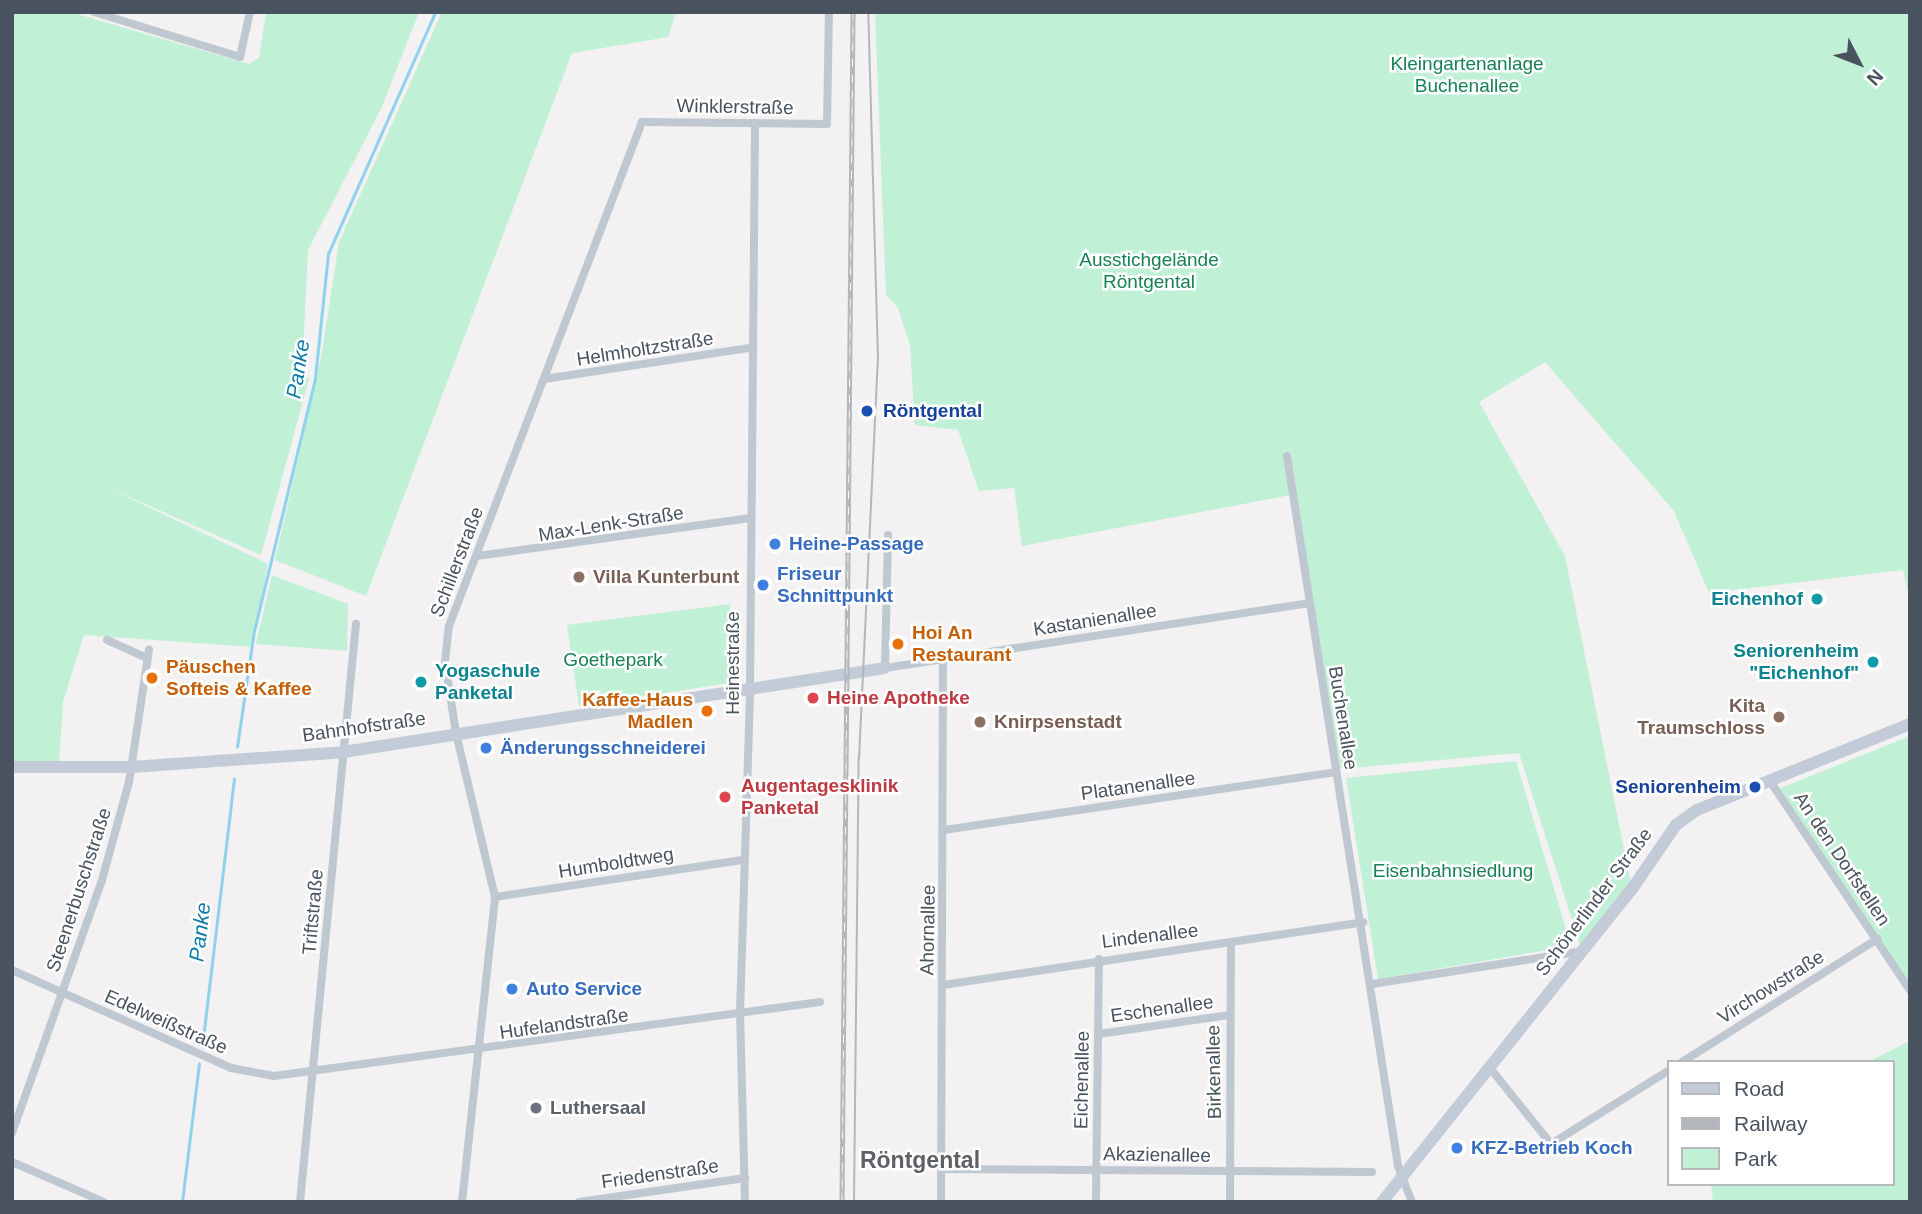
<!DOCTYPE html>
<meta charset="utf-8">
<style>
body{margin:0}
#map{position:relative;width:1922px;height:1214px;overflow:hidden;background:#f3f1f1;font-family:Helvetica,sans-serif}
div>[style]{position:absolute}
[style*='--x']{left:calc(var(--x)*1px);top:calc(var(--y)*1px);width:calc(var(--w)*1px);rotate:calc(var(--a)*1deg)}
.green>*{inset:0;background:#c0f0d6}
.stream>*{height:2.5px;margin:-1.25px;padding:0 1.25px;transform-origin:1.25px;border-radius:1.25px;background:#8ed2ed}
.street>*{height:8px;margin:-4px;padding:0 4px;transform-origin:4px;border-radius:4px;background:#bfc7d0}
.secondary>*{height:12px;margin:-6px;padding:0 6px;transform-origin:6px;border-radius:6px;background:#c2cbd7}
.tram>*{height:2px;margin:-1px;padding:0 1px;transform-origin:1px;border-radius:1px;background:#b3b6bb}
.rail>*{height:5px;margin-top:-2.5px;transform-origin:0;background:repeating-linear-gradient(90deg,#fff 0 8px,#b3b6bb 0 16px);box-sizing:border-box;border-block:2px solid #b3b6bb}
.dots>*{width:19px;height:19px;translate:-50% -50%;box-sizing:border-box;border:4px solid #fff;border-radius:50%}
span{translate:-50% -50%;white-space:nowrap;text-align:center;line-height:1.15;-webkit-text-stroke:5px #fff;paint-order:stroke}
.park-label{font-size:19px;color:#178254}
.street-label{font-size:19px;color:#49535f}
.transit-label{font-size:19px;color:#164399;font-weight:700}
.left{translate:0 -50%;text-align:left}
.right{translate:-100% -50%;text-align:right}
.shop-label{font-size:19px;color:#366cbe;font-weight:700}
.education-label{font-size:19px;color:#785e54;font-weight:700}
.culture-label{font-size:19px;color:#0d838f;font-weight:700}
.food-label{font-size:19px;color:#c56008;font-weight:700}
.health-label{font-size:19px;color:#be3a42;font-weight:700}
.worship-label{font-size:19px;color:#5b616d;font-weight:700}
.water-label{font-size:21px;color:#0c7ba6;font-style:italic}
.quarter-label{font-size:23px;color:#5d6166;font-weight:700}
.frame{position:absolute;inset:0;border:14px solid #49535f;pointer-events:none}
.legend{position:absolute;left:1667px;top:1060px;width:228px;height:126px;box-sizing:border-box;background:#fff;border:2px solid #b6babf;margin:0;padding:9px 12px;list-style:none;font-size:21px;color:#49535f}
.legend li{display:flex;align-items:center;gap:14px;height:35px}
.legend b{width:35px;border:2px solid #b6babf}
.north{position:absolute;left:1824px;top:28px;width:70px;height:70px;-webkit-text-stroke:5px #fff;paint-order:stroke;rotate:132deg;font-size:19px;font-weight:700;line-height:28px;text-align:center;color:#49535f}
.north::after{content:'';display:block;margin:auto;width:24px;height:32px;background:#49535f;clip-path:polygon(50% 0,100% 100%,50% 72%,0 100%)}
</style>
<div id="map">
<div class="green">
<div style="clip-path:polygon(12px 12px,70px 12px,249px 64px,259px 58px,266px 12px,419px 12px,381px 109px,308px 250px,302px 372px,309px 379px,261px 555px,104px 486px,268px 564px,252px 647px,84px 635px,63px 702px,59px 765px,12px 766px)"></div>
<div style="clip-path:polygon(442px 12px,676px 12px,668px 37px,572px 53px,366px 596px,275px 560px,321px 358px,339px 242px)"></div>
<div style="clip-path:polygon(875px 12px,1910px 12px,1910px 600px,1903px 570px,1709px 593px,1674px 511px,1545px 362px,1479px 402px,1565px 556px,1632px 889px,1582px 951px,1519px 753px,1339px 769px,1296px 494px,1022px 546px,1014px 488px,979px 491px,958px 430px,915px 425px,910px 345px,898px 308px,886px 295px)"></div>
<div style="clip-path:polygon(272px 575px,348px 604px,347px 651px,256px 644px)"></div>
<div style="clip-path:polygon(730px 604px,730px 683px,579px 706px,567px 625px)"></div>
<div style="clip-path:polygon(1910px 736px,1910px 991px,1776px 790px)"></div>
<div style="clip-path:polygon(1516px 761px,1571px 946px,1378px 979px,1346px 778px)"></div>
<div style="clip-path:polygon(1910px 1041px,1910px 1202px,1713px 1202px,1711px 1184px,1892px 1184px,1892px 1062px,1868px 1062px)"></div>
</div>
<div class="stream">
<div style="--x:237;--y:747;--w:117;--a:-81.7"></div>
<div style="--x:254;--y:631;--w:260;--a:-76.4"></div>
<div style="--x:315;--y:378;--w:125;--a:-84"></div>
<div style="--x:328;--y:254;--w:265;--a:-66.1"></div>
<div style="--x:202;--y:1047;--w:270;--a:-83.2"></div>
<div style="--x:182;--y:1202;--w:139;--a:-83"></div>
</div>
<div class="street">
<div style="--x:94;--y:12;--w:153;--a:17.1"></div>
<div style="--x:240;--y:57;--w:46;--a:-77.5"></div>
<div style="--x:544;--y:379;--w:208;--a:-8.6"></div>
<div style="--x:1287;--y:456;--w:719;--a:81.11"></div>
<div style="--x:1398;--y:1166;--w:39;--a:69"></div>
<div style="--x:888;--y:535;--w:133;--a:91.3"></div>
<div style="--x:885;--y:668;--w:429;--a:-8.7"></div>
<div style="--x:477;--y:556;--w:276;--a:-7.9"></div>
<div style="--x:107;--y:640;--w:44;--a:24.2"></div>
<div style="--x:1770;--y:781;--w:252;--a:56.2"></div>
<div style="--x:944;--y:830;--w:396;--a:-8.4"></div>
<div style="--x:495;--y:897;--w:250;--a:-8.5"></div>
<div style="--x:12;--y:970;--w:240;--a:24.1"></div>
<div style="--x:231;--y:1068;--w:44;--a:10.5"></div>
<div style="--x:274;--y:1076;--w:551;--a:-7.72"></div>
<div style="--x:1372;--y:984;--w:213;--a:-8.9"></div>
<div style="--x:943;--y:985;--w:425;--a:-8.5"></div>
<div style="--x:1099;--y:1034;--w:131;--a:-8.3"></div>
<div style="--x:1682;--y:1062;--w:231;--a:-32.2"></div>
<div style="--x:1490;--y:1068;--w:97;--a:51.2"></div>
<div style="--x:1551;--y:1144;--w:138;--a:-32"></div>
<div style="--x:12;--y:1133;--w:269;--a:-70.4"></div>
<div style="--x:102;--y:880;--w:102;--a:-74.6"></div>
<div style="--x:129;--y:782;--w:134;--a:-81.4"></div>
<div style="--x:12;--y:1162;--w:100;--a:23.5"></div>
<div style="--x:941;--y:1169;--w:431;--a:0.4"></div>
<div style="--x:300;--y:1202;--w:581;--a:-84.47"></div>
<div style="--x:462;--y:1202;--w:307;--a:-83.8"></div>
<div style="--x:495;--y:897;--w:169;--a:-103.4"></div>
<div style="--x:456;--y:733;--w:72;--a:-98.8"></div>
<div style="--x:445;--y:662;--w:36;--a:-84"></div>
<div style="--x:449;--y:626;--w:540;--a:-69.05"></div>
<div style="--x:642;--y:122;--w:185;--a:0.6"></div>
<div style="--x:827;--y:124;--w:112;--a:-89"></div>
<div style="--x:579;--y:1202;--w:168;--a:-8.2"></div>
<div style="--x:745;--y:1202;--w:189;--a:-91.5"></div>
<div style="--x:740;--y:1013;--w:323;--a:-88.2"></div>
<div style="--x:750;--y:690;--w:566;--a:-89.49"></div>
<div style="--x:941;--y:1202;--w:544;--a:-89.79"></div>
<div style="--x:1096;--y:1202;--w:243;--a:-89.3"></div>
<div style="--x:1230;--y:1202;--w:260;--a:-89.8"></div>
</div>
<div class="secondary">
<div style="--x:12;--y:767;--w:119;--a:0"></div>
<div style="--x:131;--y:767;--w:213;--a:-4"></div>
<div style="--x:343;--y:752;--w:548;--a:-8.81"></div>
<div style="--x:1382;--y:1202;--w:401;--a:-51.4"></div>
<div style="--x:1632;--y:889;--w:78;--a:-55.5"></div>
<div style="--x:1676;--y:825;--w:26;--a:-36"></div>
<div style="--x:1697;--y:810;--w:230;--a:-22"></div>
</div>
<div class="tram">
<div style="--x:854;--y:1202;--w:443;--a:-89.4"></div>
<div style="--x:859;--y:759;--w:399;--a:-87.3"></div>
<div style="--x:878;--y:360;--w:348;--a:-91.6"></div>
</div>
<div class="rail">
<div style="--x:842;--y:1202;--w:1190;--a:-89.47"></div>
</div>
<div class="dots">
<div style="left:867px;top:411px;background:#1a4fb4"></div>
<div style="left:775px;top:544px;background:#3f7fe0"></div>
<div style="left:579px;top:577px;background:#8d6e63"></div>
<div style="left:763px;top:585px;background:#3f7fe0"></div>
<div style="left:1817px;top:599px;background:#0f9aa8"></div>
<div style="left:898px;top:644px;background:#e8710a"></div>
<div style="left:1873px;top:662px;background:#0f9aa8"></div>
<div style="left:152px;top:678px;background:#e8710a"></div>
<div style="left:421px;top:682px;background:#0f9aa8"></div>
<div style="left:813px;top:698px;background:#e0444e"></div>
<div style="left:707px;top:711px;background:#e8710a"></div>
<div style="left:1779px;top:717px;background:#8d6e63"></div>
<div style="left:980px;top:722px;background:#8d6e63"></div>
<div style="left:486px;top:748px;background:#3f7fe0"></div>
<div style="left:1755px;top:787px;background:#1a4fb4"></div>
<div style="left:725px;top:797px;background:#e0444e"></div>
<div style="left:512px;top:989px;background:#3f7fe0"></div>
<div style="left:536px;top:1108px;background:#6b7280"></div>
<div style="left:1457px;top:1148px;background:#3f7fe0"></div>
</div>
<div class="park-label">
<span style="left:1467px;top:75px">Kleingartenanlage<br>Buchenallee</span>
<span style="left:1149px;top:271px">Ausstichgelände<br>Röntgental</span>
<span style="left:613px;top:660px">Goethepark</span>
<span style="left:1453px;top:871px">Eisenbahnsiedlung</span>
</div>
<div class="street-label">
<span style="left:735px;top:107px;rotate:1deg">Winklerstraße</span>
<span style="left:645px;top:349px;rotate:-9deg">Helmholtzstraße</span>
<span style="left:611px;top:524px;rotate:-9deg">Max-Lenk-Straße</span>
<span style="left:457px;top:562px;rotate:-69deg">Schillerstraße</span>
<span style="left:1095px;top:620px;rotate:-9deg">Kastanienallee</span>
<span style="left:733px;top:663px;rotate:-90deg">Heinestraße</span>
<span style="left:1343px;top:718px;rotate:81deg">Buchenallee</span>
<span style="left:364px;top:727px;rotate:-8deg">Bahnhofstraße</span>
<span style="left:1138px;top:786px;rotate:-8deg">Platanenallee</span>
<span style="left:1842px;top:859px;rotate:56deg">An den Dorfstellen</span>
<span style="left:616px;top:863px;rotate:-9deg">Humboldtweg</span>
<span style="left:79px;top:890px;rotate:-72deg">Steenerbuschstraße</span>
<span style="left:1594px;top:902px;rotate:-53deg">Schönerlinder Straße</span>
<span style="left:313px;top:912px;rotate:-85deg">Triftstraße</span>
<span style="left:928px;top:930px;rotate:-89deg">Ahornallee</span>
<span style="left:1150px;top:936px;rotate:-7deg">Lindenallee</span>
<span style="left:1771px;top:987px;rotate:-32deg">Virchowstraße</span>
<span style="left:1162px;top:1009px;rotate:-8deg">Eschenallee</span>
<span style="left:166px;top:1022px;rotate:24deg">Edelweißstraße</span>
<span style="left:564px;top:1024px;rotate:-8deg">Hufelandstraße</span>
<span style="left:1214px;top:1072px;rotate:-91deg">Birkenallee</span>
<span style="left:1082px;top:1080px;rotate:-89deg">Eichenallee</span>
<span style="left:1157px;top:1155px;rotate:1deg">Akazienallee</span>
<span style="left:660px;top:1174px;rotate:-8deg">Friedenstraße</span>
</div>
<div class="transit-label">
<span class="left" style="left:883px;top:411px">Röntgental</span>
<span class="right" style="left:1741px;top:787px">Seniorenheim</span>
</div>
<div class="shop-label">
<span class="left" style="left:789px;top:544px">Heine-Passage</span>
<span class="left" style="left:777px;top:585px">Friseur<br>Schnittpunkt</span>
<span class="left" style="left:500px;top:748px">Änderungsschneiderei</span>
<span class="left" style="left:526px;top:989px">Auto Service</span>
<span class="left" style="left:1471px;top:1148px">KFZ-Betrieb Koch</span>
</div>
<div class="education-label">
<span class="left" style="left:593px;top:577px">Villa Kunterbunt</span>
<span class="right" style="left:1765px;top:717px">Kita<br>Traumschloss</span>
<span class="left" style="left:994px;top:722px">Knirpsenstadt</span>
</div>
<div class="culture-label">
<span class="right" style="left:1803px;top:599px">Eichenhof</span>
<span class="right" style="left:1859px;top:662px">Seniorenheim<br>"Eichenhof"</span>
<span class="left" style="left:435px;top:682px">Yogaschule<br>Panketal</span>
</div>
<div class="food-label">
<span class="left" style="left:912px;top:644px">Hoi An<br>Restaurant</span>
<span class="left" style="left:166px;top:678px">Päuschen<br>Softeis &amp; Kaffee</span>
<span class="right" style="left:693px;top:711px">Kaffee-Haus<br>Madlen</span>
</div>
<div class="health-label">
<span class="left" style="left:827px;top:698px">Heine Apotheke</span>
<span class="left" style="left:741px;top:797px">Augentagesklinik<br>Panketal</span>
</div>
<div class="worship-label">
<span class="left" style="left:550px;top:1108px">Luthersaal</span>
</div>
<div class="water-label">
<span style="left:298px;top:369px;rotate:-81deg">Panke</span>
<span style="left:200px;top:932px;rotate:-83deg">Panke</span>
</div>
<div class="quarter-label">
<span style="left:920px;top:1160px">Röntgental</span>
</div>
<div class="frame"></div>
<ul class="legend">
<li><b style="height:9px;background:#c2cbd7"></b>Road</li>
<li><b style="height:9px;background:#b3b6bb"></b>Railway</li>
<li><b style="height:19px;background:#c0f0d6"></b>Park</li>
</ul>
<div class="north">N</div>
</div>
